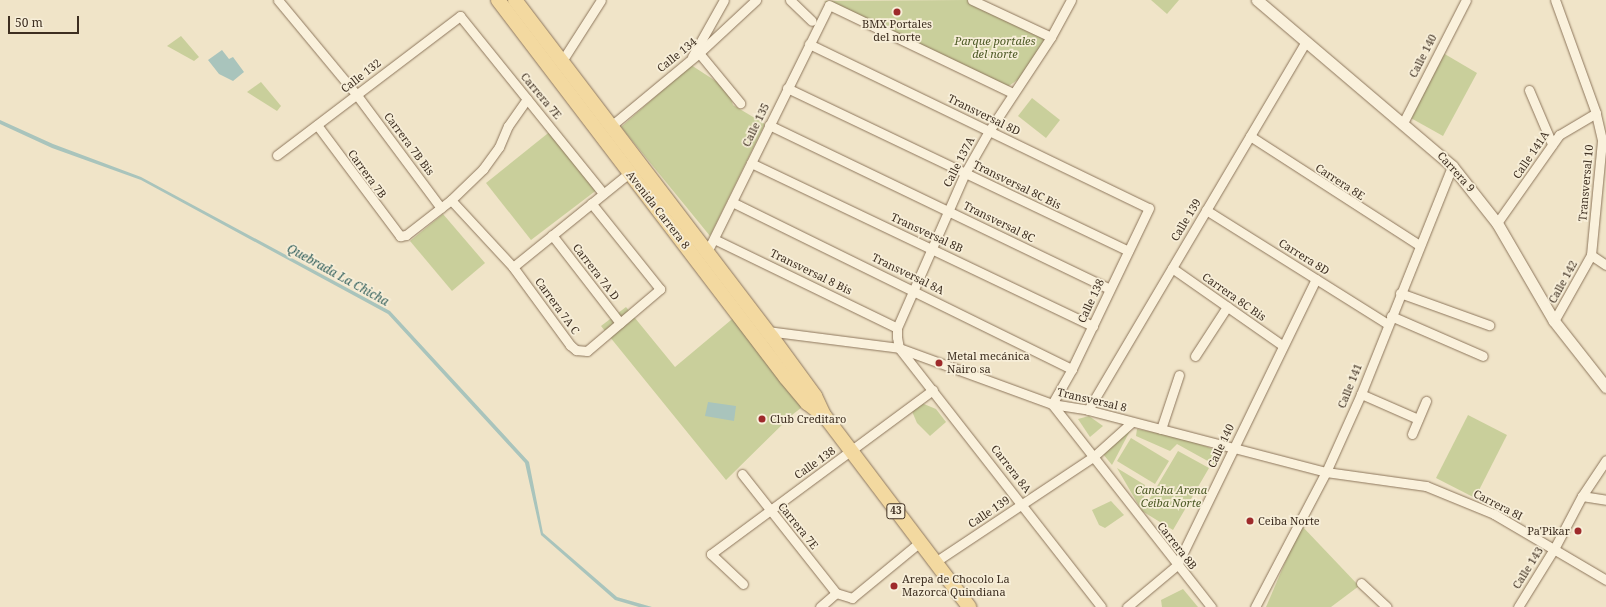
<!DOCTYPE html>
<meta charset="utf-8">
<style>
body{margin:0}
#map{position:relative;width:1606px;height:607px;overflow:hidden;background:#f0e4c8;font-family:"Noto Serif",serif}
div>[style]{position:absolute}
[style*='--x']{left:calc(var(--x)*1px);top:calc(var(--y)*1px);width:calc(var(--w)*1px);rotate:calc(var(--a)*1deg)}
.green>*{inset:0;background:#c9cf9b}
.water>*{inset:0;background:#a9c4bc}
.roads{filter:drop-shadow(0 0 1px #8d765c) drop-shadow(0 0 1px #8d765c)}
.minor>*{height:9px;margin:-4.5px;padding:0 4.5px;transform-origin:4.5px;border-radius:4.5px;background:#faf1dc}
.tertiary>*{height:11px;margin:-5.5px;padding:0 5.5px;transform-origin:5.5px;border-radius:5.5px;background:#faf1dc}
.primary>*{height:14px;margin:-7px;padding:0 7px;transform-origin:7px;border-radius:7px;background:#f3d9a0}
.dots>*{width:11px;height:11px;translate:-50% -50%;box-sizing:border-box;border:2px solid #f7eed8;border-radius:50%}
span{translate:-50% -50%;white-space:nowrap;text-align:center;line-height:1.15;-webkit-text-stroke:3.5px #f7eed8;paint-order:stroke}
.shield-label span{padding:1px 3px;background:#f7eed8;border:1px solid;border-radius:3px;-webkit-text-stroke-width:0}
.shield-label{font-size:10px;color:#3d2e20;font-weight:700}
.poi-label{font-size:11px;color:#3d2e20}
.left{translate:0 -50%;text-align:left}
.right{translate:-100% -50%;text-align:right}
.park-label{font-size:11px;color:#4d5a26;font-style:italic}
.street-label{font-size:11px;color:#3d2e20}
.water-label{font-size:12px;color:#2f5d5a;font-style:italic}
.scale{position:absolute;left:8px;top:16px;width:71px;height:18px;box-sizing:border-box;border:2px solid #3d2e20;border-top:0;padding-left:5px;font-size:12px;line-height:14px;white-space:nowrap;color:#3d2e20;-webkit-text-stroke:3px #f7eed8;paint-order:stroke}
</style>
<div id="map">
<div class="green">
<div style="clip-path:polygon(967px 0,1049px 39px,1023px 76px,1006px 88px,824px 1px)"></div>
<div style="clip-path:polygon(1151px 0,1179px 0,1167px 14px)"></div>
<div style="clip-path:polygon(181px 36px,199px 57px,194px 61px,167px 46px)"></div>
<div style="clip-path:polygon(1443px 53px,1477px 73px,1443px 136px,1409px 117px)"></div>
<div style="clip-path:polygon(691px 65px,728px 89px,733px 105px,765px 124px,710px 236px,621px 127px)"></div>
<div style="clip-path:polygon(261px 82px,281px 106px,277px 111px,247px 92px)"></div>
<div style="clip-path:polygon(1032px 98px,1060px 120px,1046px 138px,1018px 116px)"></div>
<div style="clip-path:polygon(552px 130px,598px 189px,531px 240px,486px 183px)"></div>
<div style="clip-path:polygon(443px 214px,485px 263px,452px 291px,410px 241px)"></div>
<div style="clip-path:polygon(626px 307px,675px 367px,737px 315px,806px 404px,792px 415px,726px 480px,601px 326px)"></div>
<div style="clip-path:polygon(919px 402px,936px 409px,946px 422px,930px 436px,917px 423px,911px 409px)"></div>
<div style="clip-path:polygon(1468px 415px,1507px 435px,1475px 498px,1436px 478px)"></div>
<div style="clip-path:polygon(1089px 416px,1103px 426px,1090px 437px,1078px 419px)"></div>
<div style="clip-path:polygon(1132px 427px,1112px 465px,1103px 454px)"></div>
<div style="clip-path:polygon(1137px 429px,1178px 437px,1208px 447px,1219px 452px,1215px 465px,1177px 444px,1170px 451px,1136px 436px)"></div>
<div style="clip-path:polygon(1131px 438px,1169px 461px,1155px 484px,1117px 461px)"></div>
<div style="clip-path:polygon(1178px 451px,1209px 468px,1173px 530px,1142px 511px,1117px 468px,1145px 485px,1143px 510px)"></div>
<div style="clip-path:polygon(1111px 501px,1124px 515px,1105px 528px,1099px 525px,1092px 510px)"></div>
<div style="clip-path:polygon(1301px 525px,1359px 586px,1331px 607px,1266px 607px)"></div>
<div style="clip-path:polygon(1183px 589px,1198px 607px,1162px 607px,1161px 600px)"></div>
</div>
<div class="water">
<div style="clip-path:polygon(222px 50px,229px 59px,233px 57px,244px 72px,233px 81px,219px 74px,208px 60px)"></div>
<div style="clip-path:polygon(0 120px,53px 144px,141px 177px,390px 311px,529px 462px,543px 533px,617px 597px,652px 607px,639px 607px,615px 600px,541px 535px,525px 463px,388px 314px,141px 180px,52px 148px,0 124px)"></div>
<div style="clip-path:polygon(708px 402px,736px 406px,734px 421px,705px 416px)"></div>
</div>
<div class="roads">
<div class="minor">
<div style="--x:278;--y:0;--w:122;--a:50.3"></div>
<div style="--x:356;--y:94;--w:142;--a:53.3"></div>
<div style="--x:790;--y:0;--w:30;--a:44"></div>
<div style="--x:972;--y:0;--w:87;--a:25.1"></div>
<div style="--x:1071;--y:0;--w:42;--a:118.4"></div>
<div style="--x:1051;--y:37;--w:113;--a:123.4"></div>
<div style="--x:989;--y:131;--w:48;--a:119.7"></div>
<div style="--x:965;--y:173;--w:169;--a:113.7"></div>
<div style="--x:897;--y:328;--w:9;--a:90"></div>
<div style="--x:897;--y:337;--w:11;--a:80"></div>
<div style="--x:899;--y:348;--w:328;--a:52"></div>
<div style="--x:809;--y:44;--w:377;--a:25.8"></div>
<div style="--x:1149;--y:208;--w:178;--a:115.6"></div>
<div style="--x:1072;--y:369;--w:40;--a:119.7"></div>
<div style="--x:1052;--y:404;--w:258;--a:51.9"></div>
<div style="--x:699;--y:53;--w:65;--a:50.6"></div>
<div style="--x:692;--y:57;--w:65;--a:-60.7"></div>
<div style="--x:562;--y:61;--w:72;--a:-57.4"></div>
<div style="--x:787;--y:88;--w:378;--a:25.5"></div>
<div style="--x:1529;--y:90;--w:59;--a:66.9"></div>
<div style="--x:1403;--y:123;--w:138;--a:-62.9"></div>
<div style="--x:317;--y:125;--w:139;--a:53.2"></div>
<div style="--x:400;--y:236;--w:6;--a:-9"></div>
<div style="--x:406;--y:235;--w:57;--a:-37.9"></div>
<div style="--x:451;--y:200;--w:45;--a:-44.1"></div>
<div style="--x:483;--y:169;--w:27;--a:-54"></div>
<div style="--x:499;--y:147;--w:23;--a:-67"></div>
<div style="--x:508;--y:126;--w:33;--a:-55"></div>
<div style="--x:769;--y:125;--w:378;--a:25.7"></div>
<div style="--x:611;--y:126;--w:114;--a:-39.7"></div>
<div style="--x:699;--y:53;--w:78;--a:-42.9"></div>
<div style="--x:1250;--y:136;--w:201;--a:32.8"></div>
<div style="--x:277;--y:155;--w:230;--a:-37.2"></div>
<div style="--x:460;--y:16;--w:228;--a:51.1"></div>
<div style="--x:751;--y:163;--w:379;--a:25.5"></div>
<div style="--x:451;--y:200;--w:91;--a:47.2"></div>
<div style="--x:513;--y:267;--w:97;--a:53.8"></div>
<div style="--x:570;--y:345;--w:8;--a:40"></div>
<div style="--x:576;--y:350;--w:11;--a:5"></div>
<div style="--x:587;--y:351;--w:96;--a:-40.3"></div>
<div style="--x:660;--y:289;--w:110;--a:-128.7"></div>
<div style="--x:732;--y:202;--w:379;--a:26.2"></div>
<div style="--x:1206;--y:210;--w:215;--a:32.1"></div>
<div style="--x:1497;--y:223;--w:108;--a:-54.8"></div>
<div style="--x:1559;--y:135;--w:43;--a:-30.7"></div>
<div style="--x:552;--y:235;--w:111;--a:52.3"></div>
<div style="--x:714;--y:239;--w:203;--a:25.9"></div>
<div style="--x:707;--y:252;--w:275;--a:-63.7"></div>
<div style="--x:829;--y:5;--w:204;--a:25.6"></div>
<div style="--x:1591;--y:255;--w:18;--a:34"></div>
<div style="--x:513;--y:267;--w:149;--a:-39"></div>
<div style="--x:1172;--y:268;--w:134;--a:35"></div>
<div style="--x:1400;--y:293;--w:95;--a:19.8"></div>
<div style="--x:1391;--y:316;--w:100;--a:23.5"></div>
<div style="--x:1554;--y:321;--w:76;--a:-60.7"></div>
<div style="--x:1591;--y:255;--w:116;--a:-84.5"></div>
<div style="--x:1602;--y:140;--w:28;--a:-103"></div>
<div style="--x:1596;--y:113;--w:120;--a:-109.9"></div>
<div style="--x:767;--y:331;--w:133;--a:7.3"></div>
<div style="--x:899;--y:348;--w:163;--a:20.1"></div>
<div style="--x:1052;--y:404;--w:36;--a:9"></div>
<div style="--x:1088;--y:410;--w:246;--a:14.6"></div>
<div style="--x:1326;--y:472;--w:101;--a:8"></div>
<div style="--x:1426;--y:486;--w:74;--a:22.4"></div>
<div style="--x:1494;--y:514;--w:130;--a:30.5"></div>
<div style="--x:1195;--y:356;--w:59;--a:-56.9"></div>
<div style="--x:1361;--y:394;--w:62;--a:23.7"></div>
<div style="--x:1088;--y:410;--w:426;--a:-59.4"></div>
<div style="--x:1161;--y:429;--w:57;--a:-71.6"></div>
<div style="--x:1412;--y:434;--w:36;--a:-67"></div>
<div style="--x:742;--y:474;--w:152;--a:51.7"></div>
<div style="--x:1582;--y:496;--w:24;--a:9"></div>
<div style="--x:935;--y:562;--w:190;--a:-33.6"></div>
<div style="--x:1093;--y:457;--w:52;--a:-41.9"></div>
<div style="--x:1361;--y:583;--w:35;--a:43"></div>
<div style="--x:743;--y:584;--w:44;--a:-136.8"></div>
<div style="--x:711;--y:554;--w:276;--a:-36.5"></div>
<div style="--x:820;--y:607;--w:21;--a:-41"></div>
<div style="--x:836;--y:593;--w:17;--a:17"></div>
<div style="--x:852;--y:598;--w:88;--a:-39.5"></div>
<div style="--x:1127;--y:607;--w:65;--a:-40"></div>
<div style="--x:1177;--y:565;--w:318;--a:-64.1"></div>
<div style="--x:1255;--y:607;--w:153;--a:-62.3"></div>
<div style="--x:1326;--y:472;--w:85;--a:-65.8"></div>
<div style="--x:1361;--y:394;--w:245;--a:-68.2"></div>
<div style="--x:1518;--y:607;--w:68;--a:-58.2"></div>
<div style="--x:1554;--y:549;--w:60;--a:-62.2"></div>
<div style="--x:1582;--y:496;--w:43;--a:-56.3"></div>
</div>
<div class="tertiary">
<div style="--x:1257;--y:0;--w:256;--a:40.4"></div>
<div style="--x:1452;--y:166;--w:73;--a:51.7"></div>
<div style="--x:1497;--y:223;--w:113;--a:59.8"></div>
<div style="--x:1554;--y:321;--w:84;--a:51.8"></div>
</div>
<div class="primary">
<div style="--x:498;--y:0;--w:475;--a:52.7"></div>
<div style="--x:786;--y:378;--w:33;--a:50"></div>
<div style="--x:807;--y:403;--w:20;--a:37"></div>
<div style="--x:515;--y:0;--w:424;--a:52.7"></div>
<div style="--x:772;--y:337;--w:73;--a:53.9"></div>
<div style="--x:815;--y:396;--w:21;--a:65"></div>
<div style="--x:824;--y:415;--w:241;--a:52.9"></div>
</div>
</div>
<div class="dots">
<div style="left:897px;top:12px;background:#9e2a2b"></div>
<div style="left:939px;top:363px;background:#9e2a2b"></div>
<div style="left:762px;top:419px;background:#9e2a2b"></div>
<div style="left:1250px;top:521px;background:#9e2a2b"></div>
<div style="left:1578px;top:531px;background:#9e2a2b"></div>
<div style="left:894px;top:586px;background:#9e2a2b"></div>
</div>
<div class="shield-label">
<span style="left:896px;top:511px">43</span>
</div>
<div class="poi-label">
<span style="left:897px;top:31px">BMX Portales<br>del norte</span>
<span class="left" style="left:947px;top:363px">Metal mecánica<br>Nairo sa</span>
<span class="left" style="left:770px;top:419px">Club Creditaro</span>
<span class="left" style="left:1258px;top:521px">Ceiba Norte</span>
<span class="right" style="left:1570px;top:531px">Pa'Pikar</span>
<span class="left" style="left:902px;top:586px">Arepa de Chocolo La<br>Mazorca Quindiana</span>
</div>
<div class="park-label">
<span style="left:995px;top:48px">Parque portales<br>del norte</span>
<span style="left:1171px;top:497px">Cancha Arena<br>Ceiba Norte</span>
</div>
<div class="street-label">
<span style="left:677px;top:55px;rotate:-39deg">Calle 134</span>
<span style="left:1423px;top:56px;rotate:-63deg">Calle 140</span>
<span style="left:361px;top:76px;rotate:-38deg">Calle 132</span>
<span style="left:541px;top:96px;rotate:50deg">Carrera 7E</span>
<span style="left:984px;top:115px;rotate:26deg">Transversal 8D</span>
<span style="left:756px;top:125px;rotate:-64deg">Calle 135</span>
<span style="left:409px;top:144px;rotate:53deg">Carrera 7B Bis</span>
<span style="left:1531px;top:155px;rotate:-56deg">Calle 141A</span>
<span style="left:959px;top:162px;rotate:-63deg">Calle 137A</span>
<span style="left:1456px;top:172px;rotate:48deg">Carrera 9</span>
<span style="left:367px;top:174px;rotate:54deg">Carrera 7B</span>
<span style="left:1340px;top:182px;rotate:33deg">Carrera 8E</span>
<span style="left:1586px;top:183px;rotate:-85deg">Transversal 10</span>
<span style="left:1017px;top:185px;rotate:26deg">Transversal 8C Bis</span>
<span style="left:658px;top:210px;rotate:52deg">Avenida Carrera 8</span>
<span style="left:1186px;top:220px;rotate:-59deg">Calle 139</span>
<span style="left:999px;top:222px;rotate:26deg">Transversal 8C</span>
<span style="left:927px;top:233px;rotate:25deg">Transversal 8B</span>
<span style="left:1304px;top:257px;rotate:32deg">Carrera 8D</span>
<span style="left:596px;top:272px;rotate:52deg">Carrera 7A D</span>
<span style="left:811px;top:272px;rotate:26deg">Transversal 8 Bis</span>
<span style="left:908px;top:274px;rotate:26deg">Transversal 8A</span>
<span style="left:1563px;top:282px;rotate:-61deg">Calle 142</span>
<span style="left:1234px;top:297px;rotate:35deg">Carrera 8C Bis</span>
<span style="left:1091px;top:301px;rotate:-65deg">Calle 138</span>
<span style="left:557px;top:306px;rotate:54deg">Carrera 7A C</span>
<span style="left:1350px;top:386px;rotate:-68deg">Calle 141</span>
<span style="left:1092px;top:400px;rotate:13deg">Transversal 8</span>
<span style="left:1221px;top:446px;rotate:-65deg">Calle 140</span>
<span style="left:815px;top:463px;rotate:-35deg">Calle 138</span>
<span style="left:1011px;top:469px;rotate:52deg">Carrera 8A</span>
<span style="left:1498px;top:505px;rotate:27deg">Carrera 8I</span>
<span style="left:989px;top:512px;rotate:-34deg">Calle 139</span>
<span style="left:798px;top:526px;rotate:51deg">Carrera 7E</span>
<span style="left:1177px;top:546px;rotate:52deg">Carrera 8B</span>
<span style="left:1528px;top:568px;rotate:-58deg">Calle 143</span>
</div>
<div class="water-label">
<span style="left:338px;top:275px;rotate:29deg">Quebrada La Chicha</span>
</div>
<div class="scale">50 m</div>
</div>
